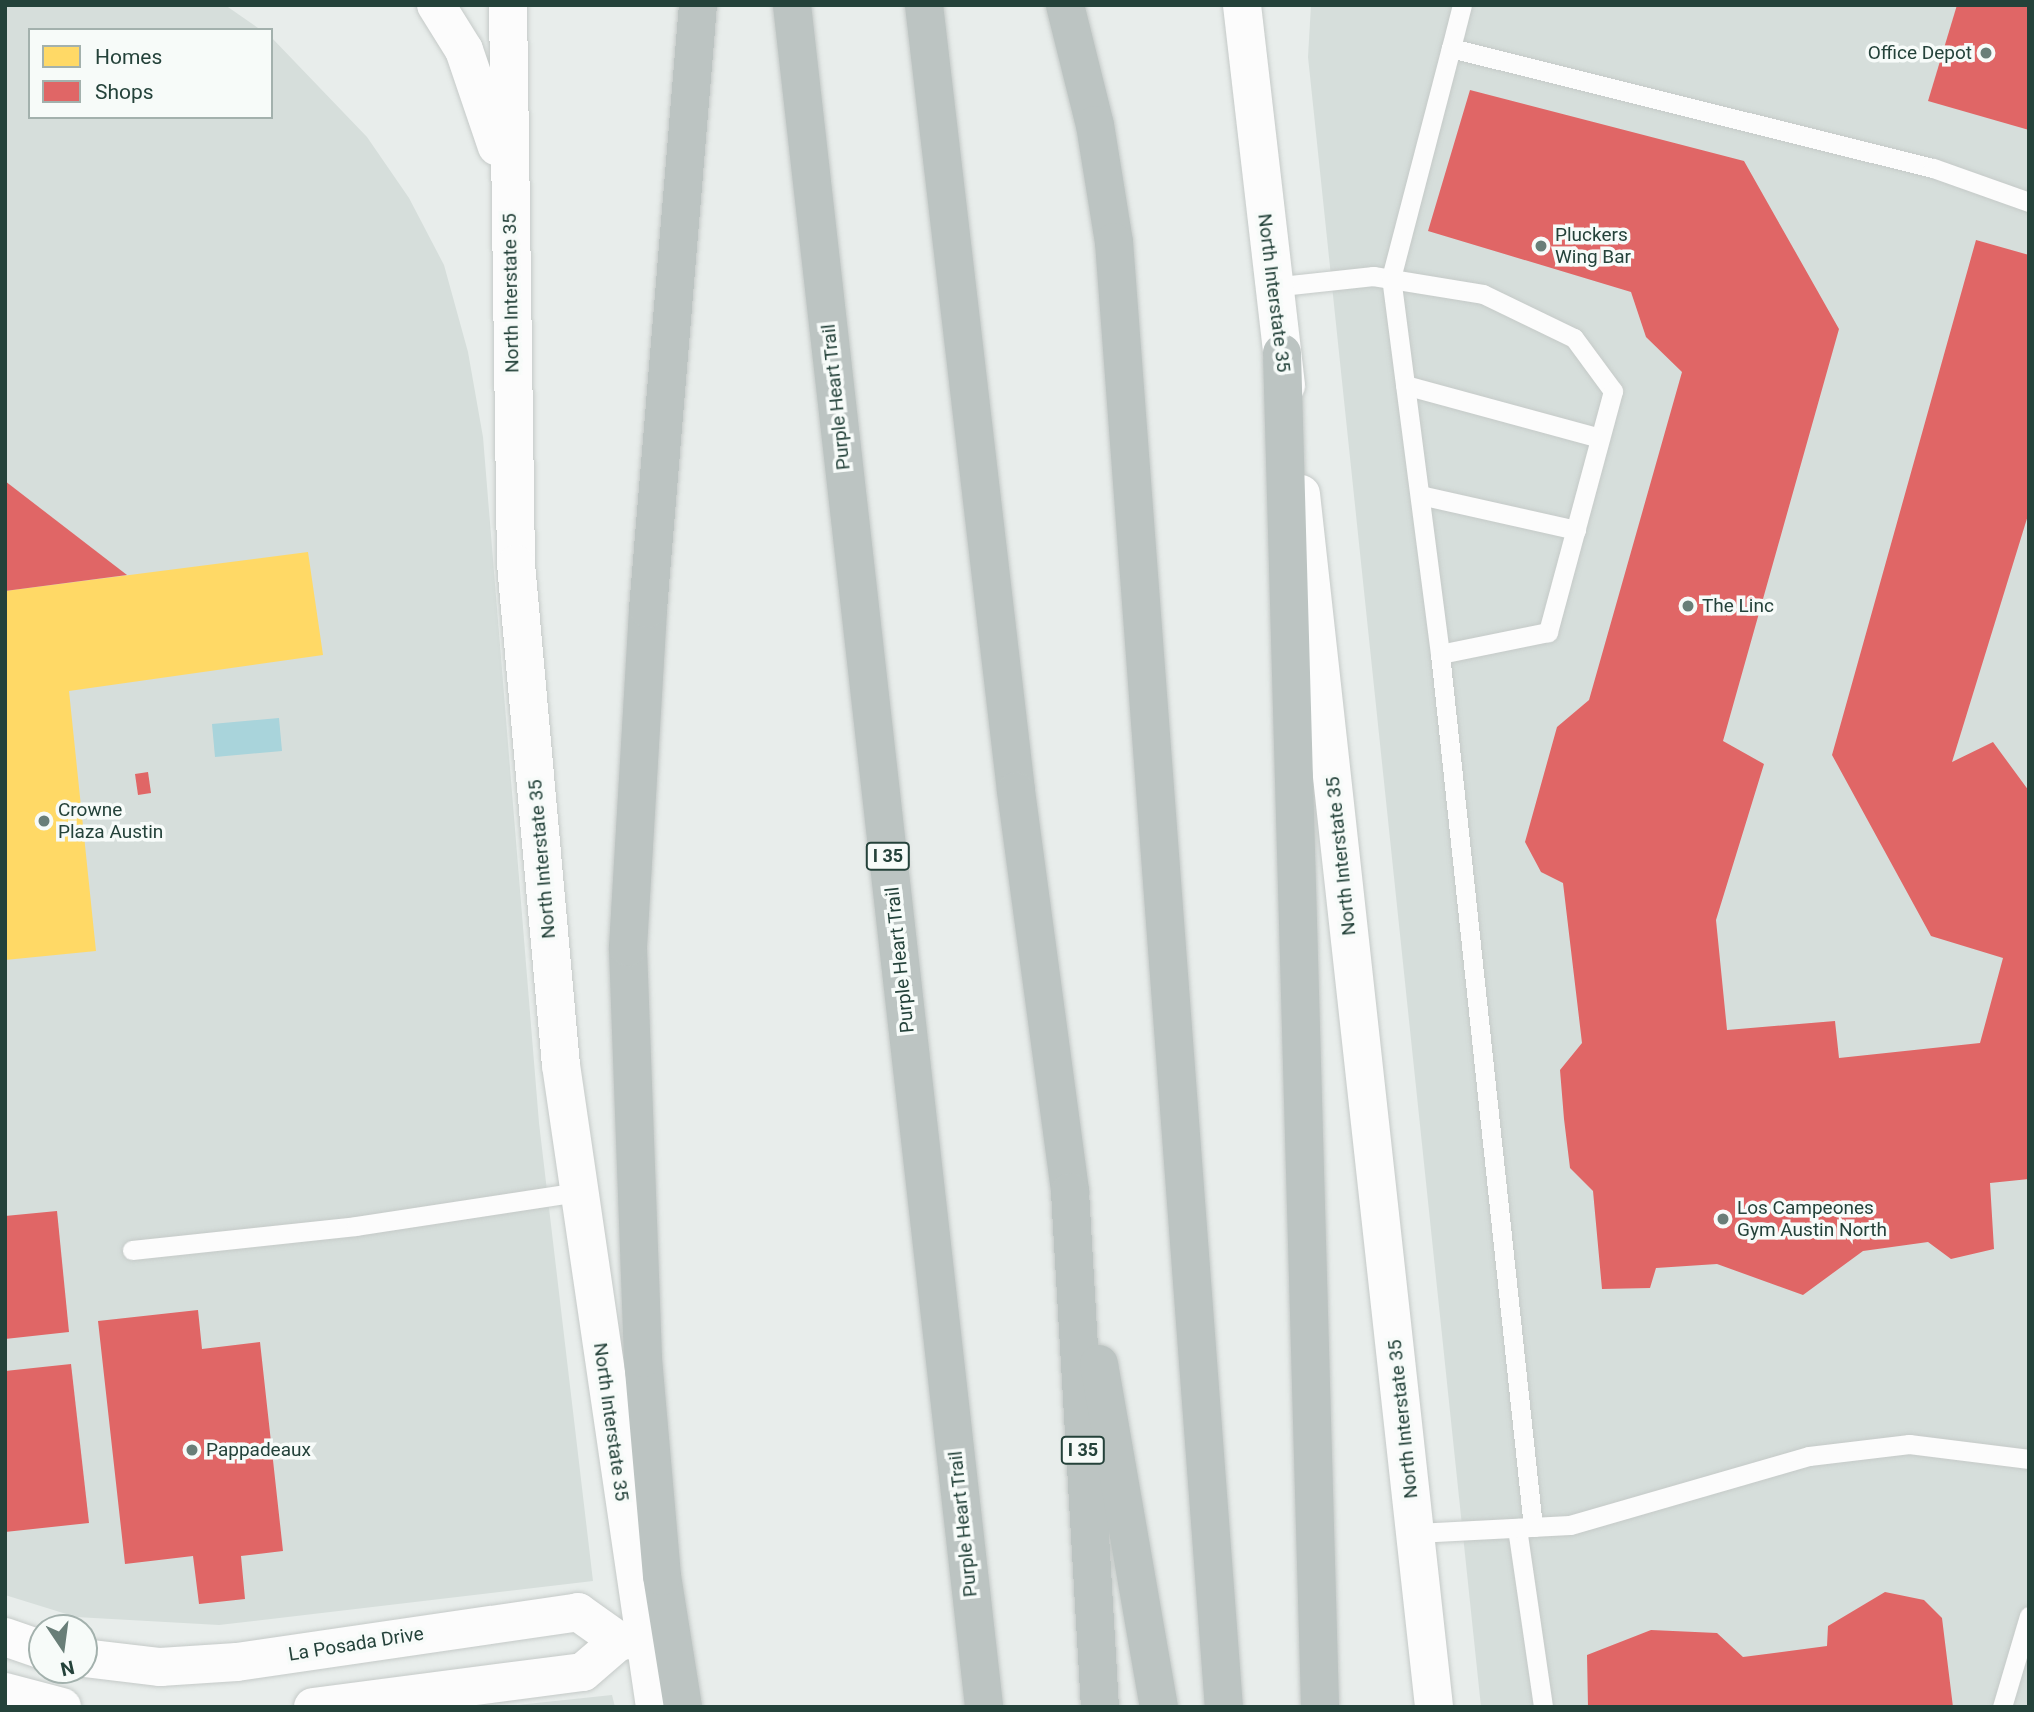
<!DOCTYPE html>
<style>
body{margin:0}
#map{position:relative;width:2034px;height:1712px;overflow:hidden;background:#e8edeb;font-family:Roboto,sans-serif}
div>[style]{position:absolute}
[style*='--x']{left:calc(var(--x)*1px);top:calc(var(--y)*1px);width:calc(var(--w)*1px);rotate:calc(var(--a)*1deg)}
.built>*{inset:0;background:#d6dedb}
.water>*{inset:0;background:#a9d4db}
.homes>*{inset:0;background:#ffd966}
.shops>*{inset:0;background:#e06666}
.roads{filter:drop-shadow(0 0 2px #c5cac8) drop-shadow(0 0 2px #c5cac8)}
.lane>*{height:19px;margin:-9.5px;padding:0 9.5px;transform-origin:9.5px;border-radius:9.5px;background:#fcfcfc}
.street>*{height:38px;margin:-19px;padding:0 19px;transform-origin:19px;border-radius:19px;background:#fcfcfc}
.secondary>*{height:38px;margin:-19px;padding:0 19px;transform-origin:19px;border-radius:19px;background:#fcfcfc}
.highway>*{height:38px;margin:-19px;padding:0 19px;transform-origin:19px;border-radius:19px;background:#bcc4c2}
.dots>*{width:19px;height:19px;translate:-50% -50%;box-sizing:border-box;border:4px solid #f7fbf9;border-radius:50%}
span{translate:-50% -50%;white-space:nowrap;text-align:center;line-height:1.15;-webkit-text-stroke:7px #f7fbf9;paint-order:stroke}
.shield-label span{padding:2px 5px;background:#f7fbf9;border:2px solid;border-radius:5px;-webkit-text-stroke-width:0}
.shield-label{font-size:18px;color:#24423a;font-weight:700}
.poi-label{font-size:19px;color:#24423a}
.right{translate:-100% -50%;text-align:right}
.left{translate:0 -50%;text-align:left}
.street-label{font-size:19px;color:#24423a}
.frame{position:absolute;inset:0;border:7px solid #24423a;pointer-events:none}
.legend{position:absolute;left:28px;top:28px;width:245px;height:91px;box-sizing:border-box;background:#f7fbf9;border:2px solid #a3b1ad;margin:0;padding:9px 12px;list-style:none;font-size:21px;color:#24423a}
.legend li{display:flex;align-items:center;gap:14px;height:35px}
.legend b{width:35px;border:2px solid #a3b1ad}
.north{position:absolute;left:28px;top:1614px;width:70px;height:70px;box-sizing:border-box;background:#f7fbf9;border:2px solid #a3b1ad;border-radius:50%;rotate:167deg;font-size:19px;font-weight:700;line-height:28px;text-align:center;color:#24423a}
.north::after{content:'';display:block;margin:auto;width:24px;height:32px;background:#697e78;clip-path:polygon(50% 0,100% 100%,50% 72%,0 100%)}
</style>
<div id="map">
<div class="built">
<div style="clip-path:polygon(5px 5px,225px 5px,261px 30px,30px 30px,30px 117px,271px 117px,271px 37px,367px 137px,409px 198px,444px 265px,468px 352px,483px 437px,539px 1123px,593px 1581px,219px 1625px,76px 1617px,5px 1595px)"></div>
<div style="clip-path:polygon(1311px 5px,2029px 5px,2029px 1707px,1481px 1707px,1308px 57px)"></div>
<div style="clip-path:polygon(612px 1695px,615px 1707px,498px 1707px)"></div>
</div>
<div class="water">
<div style="clip-path:polygon(279px 718px,282px 751px,215px 757px,212px 724px)"></div>
</div>
<div class="homes">
<div style="clip-path:polygon(308px 552px,323px 655px,69px 691px,96px 951px,5px 960px,5px 591px)"></div>
</div>
<div class="shops">
<div style="clip-path:polygon(1957px 5px,2029px 5px,2029px 130px,1928px 101px)"></div>
<div style="clip-path:polygon(1470px 90px,1744px 161px,1839px 329px,1723px 741px,1764px 764px,1716px 920px,1727px 1030px,1835px 1021px,1839px 1058px,1980px 1043px,2003px 958px,1931px 936px,1832px 755px,1976px 240px,2029px 255px,2029px 512px,1952px 762px,1993px 742px,2029px 791px,2029px 1179px,1990px 1183px,1994px 1249px,1951px 1259px,1928px 1242px,1863px 1251px,1803px 1295px,1717px 1264px,1656px 1268px,1650px 1288px,1602px 1289px,1593px 1191px,1570px 1168px,1564px 1119px,1560px 1070px,1582px 1043px,1563px 883px,1541px 872px,1525px 842px,1557px 727px,1589px 700px,1682px 372px,1646px 337px,1631px 292px,1428px 231px)"></div>
<div style="clip-path:polygon(5px 481px,127px 575px,5px 591px)"></div>
<div style="clip-path:polygon(148px 772px,151px 793px,138px 795px,135px 774px)"></div>
<div style="clip-path:polygon(57px 1211px,69px 1332px,5px 1339px,5px 1216px)"></div>
<div style="clip-path:polygon(198px 1310px,202px 1349px,260px 1342px,283px 1551px,241px 1556px,245px 1599px,199px 1604px,193px 1556px,125px 1564px,98px 1321px)"></div>
<div style="clip-path:polygon(71px 1364px,89px 1523px,5px 1532px,5px 1371px)"></div>
<div style="clip-path:polygon(1885px 1592px,1924px 1600px,1942px 1618px,1953px 1707px,1588px 1707px,1587px 1655px,1651px 1630px,1717px 1633px,1743px 1657px,1827px 1646px,1828px 1626px)"></div>
</div>
<div class="roads">
<div class="lane">
<div style="--x:1451;--y:48;--w:44;--a:-75.7"></div>
<div style="--x:1272;--y:287;--w:102;--a:-6.2"></div>
<div style="--x:1373;--y:276;--w:111;--a:9.3"></div>
<div style="--x:1483;--y:294;--w:101;--a:25.8"></div>
<div style="--x:1574;--y:338;--w:66;--a:53.7"></div>
<div style="--x:1613;--y:391;--w:250;--a:105.1"></div>
<div style="--x:1548;--y:632;--w:110;--a:168.5"></div>
<div style="--x:1440;--y:654;--w:878;--a:83.92"></div>
<div style="--x:1405;--y:385;--w:202;--a:15.2"></div>
<div style="--x:1420;--y:495;--w:160;--a:12.6"></div>
<div style="--x:1440;--y:654;--w:379;--a:-97.4"></div>
<div style="--x:1391;--y:278;--w:238;--a:-75.4"></div>
<div style="--x:1451;--y:48;--w:497;--a:14"></div>
<div style="--x:1933;--y:168;--w:102;--a:19.5"></div>
<div style="--x:132;--y:1250;--w:225;--a:-6.1"></div>
<div style="--x:356;--y:1226;--w:226;--a:-8.7"></div>
<div style="--x:1517;--y:1528;--w:181;--a:81.7"></div>
<div style="--x:1416;--y:1533;--w:154;--a:-3"></div>
<div style="--x:1570;--y:1525;--w:249;--a:-16.1"></div>
<div style="--x:1809;--y:1456;--w:101;--a:-6.8"></div>
<div style="--x:1909;--y:1444;--w:121;--a:7.1"></div>
<div style="--x:2002;--y:1707;--w:95;--a:-73.5"></div>
</div>
<div class="street">
<div style="--x:5;--y:1637;--w:39;--a:19"></div>
<div style="--x:84;--y:1658;--w:77;--a:6.8"></div>
<div style="--x:160;--y:1667;--w:77;--a:-3.7"></div>
<div style="--x:237;--y:1662;--w:345;--a:-8.3"></div>
<div style="--x:578;--y:1612;--w:50;--a:35.3"></div>
<div style="--x:5;--y:1692;--w:59;--a:14.7"></div>
<div style="--x:313;--y:1707;--w:272;--a:-7.4"></div>
<div style="--x:583;--y:1672;--w:48;--a:-40.7"></div>
<div style="--x:619;--y:1641;--w:22;--a:-5"></div>
</div>
<div class="secondary">
<div style="--x:436;--y:5;--w:53;--a:58.1"></div>
<div style="--x:464;--y:50;--w:102;--a:71.2"></div>
<div style="--x:508;--y:5;--w:559;--a:89.18"></div>
<div style="--x:516;--y:564;--w:503;--a:84.87"></div>
<div style="--x:561;--y:1065;--w:649;--a:81.67"></div>
<div style="--x:1242;--y:5;--w:383;--a:83.4"></div>
<div style="--x:1301;--y:494;--w:1220;--a:83.74"></div>
</div>
<div class="highway">
<div style="--x:792;--y:5;--w:1713;--a:83.56"></div>
<div style="--x:924;--y:5;--w:791;--a:83.32"></div>
<div style="--x:1016;--y:791;--w:405;--a:82.3"></div>
<div style="--x:1070;--y:1192;--w:516;--a:86.67"></div>
<div style="--x:1065;--y:5;--w:124;--a:76"></div>
<div style="--x:1095;--y:125;--w:119;--a:80.8"></div>
<div style="--x:1114;--y:242;--w:1469;--a:85.71"></div>
<div style="--x:1282;--y:353;--w:1355;--a:88.39"></div>
<div style="--x:1099;--y:1364;--w:348;--a:80.1"></div>
<div style="--x:683;--y:1707;--w:133;--a:-99.1"></div>
<div style="--x:662;--y:1576;--w:219;--a:-95"></div>
<div style="--x:643;--y:1358;--w:411;--a:-92.1"></div>
<div style="--x:628;--y:947;--w:339;--a:-86.6"></div>
<div style="--x:648;--y:609;--w:606;--a:-85.27"></div>
</div>
</div>
<div class="dots">
<div style="left:1986px;top:53px;background:#697e78"></div>
<div style="left:1541px;top:246px;background:#697e78"></div>
<div style="left:1688px;top:606px;background:#697e78"></div>
<div style="left:44px;top:821px;background:#697e78"></div>
<div style="left:1723px;top:1219px;background:#697e78"></div>
<div style="left:192px;top:1450px;background:#697e78"></div>
</div>
<div class="shield-label">
<span style="left:888px;top:856px">I 35</span>
<span style="left:1083px;top:1450px">I 35</span>
</div>
<div class="poi-label">
<span class="right" style="left:1972px;top:53px">Office Depot</span>
<span class="left" style="left:1555px;top:246px">Pluckers<br>Wing Bar</span>
<span class="left" style="left:1702px;top:606px">The Linc</span>
<span class="left" style="left:58px;top:821px">Crowne<br>Plaza Austin</span>
<span class="left" style="left:1737px;top:1219px">Los Campeones<br>Gym Austin North</span>
<span class="left" style="left:206px;top:1450px">Pappadeaux</span>
</div>
<div class="street-label">
<span style="left:511px;top:293px;rotate:-91deg">North Interstate 35</span>
<span style="left:1274px;top:293px;rotate:83deg">North Interstate 35</span>
<span style="left:836px;top:397px;rotate:-96deg">Purple Heart Trail</span>
<span style="left:1341px;top:856px;rotate:-96deg">North Interstate 35</span>
<span style="left:542px;top:859px;rotate:-95deg">North Interstate 35</span>
<span style="left:900px;top:960px;rotate:-96deg">Purple Heart Trail</span>
<span style="left:1403px;top:1419px;rotate:-96deg">North Interstate 35</span>
<span style="left:611px;top:1422px;rotate:82deg">North Interstate 35</span>
<span style="left:963px;top:1524px;rotate:-96deg">Purple Heart Trail</span>
<span style="left:356px;top:1644px;rotate:-9deg">La Posada Drive</span>
</div>
<div class="frame"></div>
<ul class="legend">
<li><b style="height:19px;background:#ffd966"></b>Homes</li>
<li><b style="height:19px;background:#e06666"></b>Shops</li>
</ul>
<div class="north">N</div>
</div>
